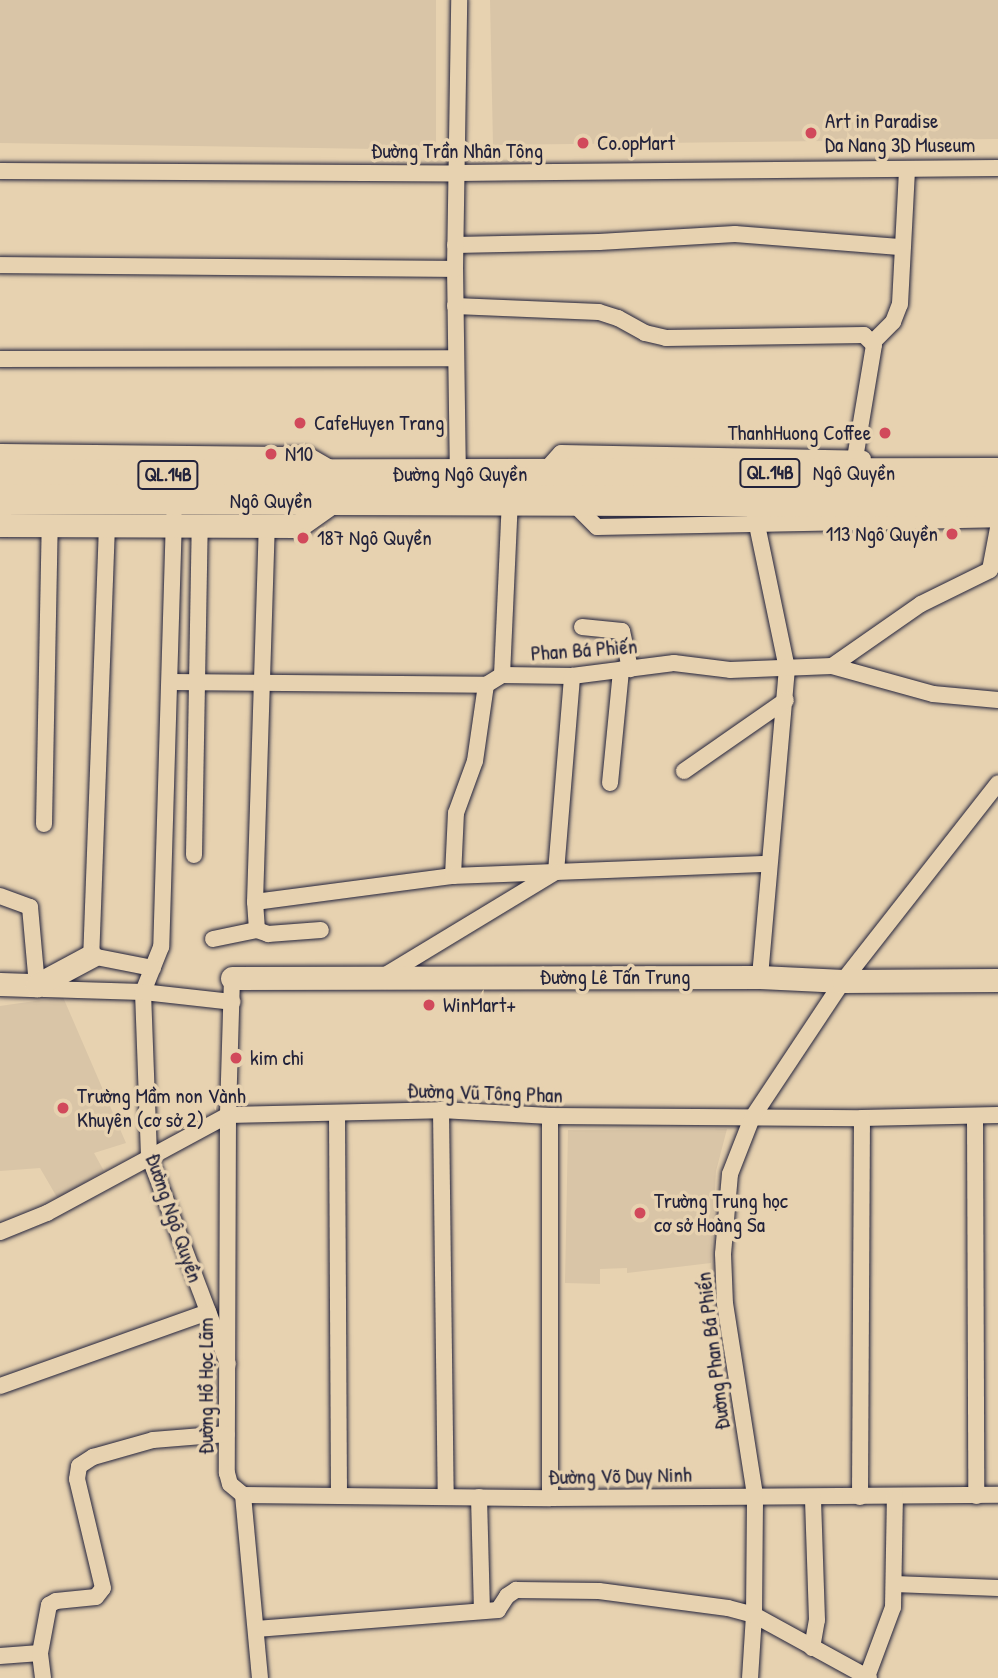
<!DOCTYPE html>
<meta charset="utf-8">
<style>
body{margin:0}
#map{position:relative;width:998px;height:1678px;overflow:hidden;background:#e7d2b0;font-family:"Patrick Hand",sans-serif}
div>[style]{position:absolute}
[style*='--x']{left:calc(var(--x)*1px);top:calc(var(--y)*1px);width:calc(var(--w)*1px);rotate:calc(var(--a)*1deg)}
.built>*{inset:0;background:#d9c5a7}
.roads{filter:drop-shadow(0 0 2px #22223b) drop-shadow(0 0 2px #22223b)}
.street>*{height:16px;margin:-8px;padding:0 8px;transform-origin:8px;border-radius:8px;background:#e7d2b0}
.secondary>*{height:23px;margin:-11.5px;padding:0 11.5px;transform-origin:11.5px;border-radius:11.5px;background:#e7d2b0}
.highway>*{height:30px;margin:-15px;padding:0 15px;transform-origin:15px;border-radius:15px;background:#e7d2b0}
.dots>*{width:19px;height:19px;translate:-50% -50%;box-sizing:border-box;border:4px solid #e7d2b0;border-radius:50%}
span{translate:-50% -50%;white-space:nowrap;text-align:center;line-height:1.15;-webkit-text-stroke:7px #e7d2b0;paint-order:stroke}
.shield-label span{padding:2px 5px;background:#e7d2b0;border:2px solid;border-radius:5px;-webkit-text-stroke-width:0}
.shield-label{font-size:19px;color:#22223b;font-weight:700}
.poi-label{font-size:21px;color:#22223b}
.left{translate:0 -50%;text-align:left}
.right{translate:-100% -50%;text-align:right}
.street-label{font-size:21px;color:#22223b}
</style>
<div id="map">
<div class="built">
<div style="clip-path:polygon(0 0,436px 0,436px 150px,0 143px)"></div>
<div style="clip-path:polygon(490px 0,998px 0,998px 139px,493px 145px)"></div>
<div style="clip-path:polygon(63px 997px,126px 1143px,94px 1153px,104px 1171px,58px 1199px,40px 1168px,0 1171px,0 1006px)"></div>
<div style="clip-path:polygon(727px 1129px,716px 1171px,711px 1263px,627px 1273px,627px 1268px,600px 1269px,600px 1284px,565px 1283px,568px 1130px)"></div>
</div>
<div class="roads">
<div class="street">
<div style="--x:0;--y:171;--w:456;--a:0.3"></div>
<div style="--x:456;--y:173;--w:542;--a:-0.53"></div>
<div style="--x:455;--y:245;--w:144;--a:-1.2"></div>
<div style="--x:599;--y:242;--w:136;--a:-3.4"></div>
<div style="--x:735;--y:234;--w:168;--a:4.5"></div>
<div style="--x:0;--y:265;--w:455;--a:0.5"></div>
<div style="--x:455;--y:306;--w:144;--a:2.4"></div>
<div style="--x:599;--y:312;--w:20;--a:18"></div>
<div style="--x:618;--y:318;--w:31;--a:29"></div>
<div style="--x:645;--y:333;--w:22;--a:13"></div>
<div style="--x:666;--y:338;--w:198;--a:-0.9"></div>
<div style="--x:864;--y:335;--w:14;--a:45"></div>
<div style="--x:874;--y:345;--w:116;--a:99.5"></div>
<div style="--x:874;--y:341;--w:27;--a:-45"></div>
<div style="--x:893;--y:322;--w:19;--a:-69"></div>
<div style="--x:900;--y:304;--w:135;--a:-87"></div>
<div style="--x:0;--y:359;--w:455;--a:-0.1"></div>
<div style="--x:542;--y:474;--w:28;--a:-48"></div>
<div style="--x:561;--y:453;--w:302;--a:1.1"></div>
<div style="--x:458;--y:481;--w:212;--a:-90.8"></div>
<div style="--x:455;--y:269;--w:269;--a:-89.1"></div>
<div style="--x:752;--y:501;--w:171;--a:78.2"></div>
<div style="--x:787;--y:668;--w:310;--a:95"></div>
<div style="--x:573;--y:503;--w:34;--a:45"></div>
<div style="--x:597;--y:527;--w:401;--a:-1.1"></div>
<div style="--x:174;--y:517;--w:430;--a:91.7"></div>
<div style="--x:161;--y:947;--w:48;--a:111.8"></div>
<div style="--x:143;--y:992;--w:164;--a:87.9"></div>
<div style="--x:149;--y:1156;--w:222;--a:69.2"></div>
<div style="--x:107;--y:525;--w:431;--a:92.1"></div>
<div style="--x:91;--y:956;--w:63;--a:11"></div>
<div style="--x:582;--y:627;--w:40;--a:5.7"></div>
<div style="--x:622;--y:631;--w:39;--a:78"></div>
<div style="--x:832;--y:666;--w:108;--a:-34.9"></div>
<div style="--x:921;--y:604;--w:77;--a:-26.2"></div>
<div style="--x:990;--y:570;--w:43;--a:-79.2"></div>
<div style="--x:502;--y:675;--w:174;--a:-87.4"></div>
<div style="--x:170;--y:682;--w:316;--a:0.5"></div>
<div style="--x:486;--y:685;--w:19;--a:-32"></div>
<div style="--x:502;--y:675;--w:70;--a:0.8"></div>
<div style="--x:572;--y:676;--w:103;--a:-7.3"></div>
<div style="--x:674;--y:663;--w:56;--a:7.1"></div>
<div style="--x:730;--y:670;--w:102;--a:-2.2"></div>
<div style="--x:832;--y:666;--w:105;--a:15.5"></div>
<div style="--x:933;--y:694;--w:65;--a:5.3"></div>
<div style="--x:684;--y:771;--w:124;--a:-34.8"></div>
<div style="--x:610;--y:783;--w:114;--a:-84.4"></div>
<div style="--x:44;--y:824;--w:299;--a:-88.9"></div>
<div style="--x:194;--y:855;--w:330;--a:-89"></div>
<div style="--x:556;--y:872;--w:197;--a:-85.3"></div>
<div style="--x:453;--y:876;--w:63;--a:-87.3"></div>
<div style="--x:456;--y:813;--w:55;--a:-69.9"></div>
<div style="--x:475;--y:761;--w:77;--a:-81.8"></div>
<div style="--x:0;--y:896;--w:32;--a:20"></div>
<div style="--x:30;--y:907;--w:78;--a:84.9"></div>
<div style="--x:37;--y:985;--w:9;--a:27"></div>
<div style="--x:45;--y:989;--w:98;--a:1.8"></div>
<div style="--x:143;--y:992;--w:90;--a:6.4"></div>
<div style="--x:255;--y:902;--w:200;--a:-7.5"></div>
<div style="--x:453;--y:876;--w:315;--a:-2.2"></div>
<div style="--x:257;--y:930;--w:28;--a:-94"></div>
<div style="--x:255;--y:902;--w:377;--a:-88.2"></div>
<div style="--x:257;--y:930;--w:12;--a:20"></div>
<div style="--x:268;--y:934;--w:53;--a:-4.3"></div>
<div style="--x:213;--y:939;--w:45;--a:-11.6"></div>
<div style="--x:384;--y:976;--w:199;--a:-31.2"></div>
<div style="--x:232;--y:978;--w:137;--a:91.7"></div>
<div style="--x:228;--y:1115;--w:358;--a:90.2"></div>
<div style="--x:227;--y:1473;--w:11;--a:75"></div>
<div style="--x:230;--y:1484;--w:17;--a:40"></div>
<div style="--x:441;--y:1110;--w:386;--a:89.3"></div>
<div style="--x:337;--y:1113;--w:382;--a:89.7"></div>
<div style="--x:550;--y:1116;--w:382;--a:90"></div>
<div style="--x:975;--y:1116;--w:380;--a:89.8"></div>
<div style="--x:0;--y:1232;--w:51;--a:-22"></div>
<div style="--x:47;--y:1213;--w:206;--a:-28.4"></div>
<div style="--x:228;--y:1115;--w:213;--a:-1.3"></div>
<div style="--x:441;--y:1110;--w:109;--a:3.2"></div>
<div style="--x:550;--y:1116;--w:312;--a:0.4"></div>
<div style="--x:862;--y:1118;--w:136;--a:-1.3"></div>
<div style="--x:0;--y:1386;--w:221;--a:-19.6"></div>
<div style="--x:243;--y:1495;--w:307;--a:0.6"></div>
<div style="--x:550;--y:1498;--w:448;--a:-0.4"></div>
<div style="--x:243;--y:1495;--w:184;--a:84.7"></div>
<div style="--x:479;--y:1497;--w:114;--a:88.5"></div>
<div style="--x:860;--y:1497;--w:379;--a:-89.7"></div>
<div style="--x:894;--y:1584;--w:104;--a:2.2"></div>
<div style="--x:256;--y:1629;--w:243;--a:-4.5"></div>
<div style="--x:498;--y:1610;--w:17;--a:-57"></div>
<div style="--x:507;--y:1596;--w:11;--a:-34"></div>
<div style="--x:516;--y:1590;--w:83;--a:0.7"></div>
<div style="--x:599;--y:1591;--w:130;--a:7.5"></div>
<div style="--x:728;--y:1608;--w:27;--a:15"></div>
<div style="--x:754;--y:1615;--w:63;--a:93.6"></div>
<div style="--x:812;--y:1648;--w:28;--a:-80"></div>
<div style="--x:817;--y:1620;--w:123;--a:-91.9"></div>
<div style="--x:0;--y:1656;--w:40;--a:-4.3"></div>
<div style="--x:867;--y:1677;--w:75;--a:-69.6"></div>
<div style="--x:893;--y:1607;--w:111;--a:-89"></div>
<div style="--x:43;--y:1678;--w:25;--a:-97"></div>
<div style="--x:40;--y:1653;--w:49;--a:-79.4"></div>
<div style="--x:49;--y:1605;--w:8;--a:-30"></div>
<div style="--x:56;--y:1601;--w:40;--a:-5.7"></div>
<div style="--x:96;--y:1597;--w:11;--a:-52"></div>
<div style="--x:103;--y:1588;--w:112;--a:-103.4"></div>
<div style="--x:77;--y:1479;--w:13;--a:-81"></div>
<div style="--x:79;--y:1466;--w:17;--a:-33"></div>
<div style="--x:93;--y:1457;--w:62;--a:-15.8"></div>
<div style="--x:153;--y:1440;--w:74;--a:-4.6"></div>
<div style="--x:869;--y:1678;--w:131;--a:-151.3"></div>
<div style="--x:754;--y:1615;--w:120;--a:-89.5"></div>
<div style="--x:755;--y:1495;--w:193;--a:-98.9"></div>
<div style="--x:725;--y:1304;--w:50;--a:-92.3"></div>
<div style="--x:723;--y:1254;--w:80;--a:-85"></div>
<div style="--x:730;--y:1174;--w:60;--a:-68.6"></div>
<div style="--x:752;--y:1118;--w:164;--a:-56.4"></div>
<div style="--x:843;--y:981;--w:251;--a:-51.9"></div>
</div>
<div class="secondary">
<div style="--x:0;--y:455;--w:306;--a:0.6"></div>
<div style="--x:306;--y:458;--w:34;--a:30"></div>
<div style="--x:0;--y:525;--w:298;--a:0.2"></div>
<div style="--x:298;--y:526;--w:43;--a:-35.5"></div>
<div style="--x:232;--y:978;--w:528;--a:-0.11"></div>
<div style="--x:760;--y:977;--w:83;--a:2.8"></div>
<div style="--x:843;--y:981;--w:155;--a:-0.4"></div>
<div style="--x:0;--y:984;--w:37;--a:2"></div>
<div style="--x:37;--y:985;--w:61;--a:-28.2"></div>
</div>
<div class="highway">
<div style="--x:0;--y:475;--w:998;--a:-0.11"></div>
<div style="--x:0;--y:499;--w:998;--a:0.17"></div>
</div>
</div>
<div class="dots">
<div style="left:811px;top:133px;background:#d1495b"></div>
<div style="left:583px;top:143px;background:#d1495b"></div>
<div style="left:300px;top:423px;background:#d1495b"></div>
<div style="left:885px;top:433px;background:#d1495b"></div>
<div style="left:271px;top:454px;background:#d1495b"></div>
<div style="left:952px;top:534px;background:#d1495b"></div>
<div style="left:303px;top:538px;background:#d1495b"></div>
<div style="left:429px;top:1005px;background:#d1495b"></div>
<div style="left:236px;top:1058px;background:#d1495b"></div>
<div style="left:63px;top:1108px;background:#d1495b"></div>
<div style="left:640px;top:1213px;background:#d1495b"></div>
</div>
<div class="shield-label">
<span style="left:770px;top:473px">QL.14B</span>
<span style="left:168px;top:475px">QL.14B</span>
</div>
<div class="poi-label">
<span class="left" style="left:825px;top:133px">Art in Paradise<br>Da Nang 3D Museum</span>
<span class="left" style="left:597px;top:143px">Co.opMart</span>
<span class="left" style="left:314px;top:423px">CafeHuyen Trang</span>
<span class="right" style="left:871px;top:433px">ThanhHuong Coffee</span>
<span class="left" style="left:285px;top:454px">N10</span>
<span class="right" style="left:938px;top:534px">113 Ngô Quyền</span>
<span class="left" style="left:317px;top:538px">187 Ngô Quyền</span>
<span class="left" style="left:443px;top:1005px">WinMart+</span>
<span class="left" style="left:250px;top:1058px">kim chi</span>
<span class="left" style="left:77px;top:1108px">Trường Mầm non Vành<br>Khuyên (cơ sở 2)</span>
<span class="left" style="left:654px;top:1213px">Trường Trung học<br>cơ sở Hoàng Sa</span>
</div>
<div class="street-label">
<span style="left:457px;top:151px">Đường Trần Nhân Tông</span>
<span style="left:854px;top:473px">Ngô Quyền</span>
<span style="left:460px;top:474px">Đường Ngô Quyền</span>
<span style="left:271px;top:501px">Ngô Quyền</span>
<span style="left:584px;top:650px;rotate:-4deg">Phan Bá Phiến</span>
<span style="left:615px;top:977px">Đường Lê Tấn Trung</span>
<span style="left:485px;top:1093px;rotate:2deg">Đường Vũ Tông Phan</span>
<span style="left:174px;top:1218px;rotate:71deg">Đường Ngô Quyền</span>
<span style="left:713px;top:1351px;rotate:-97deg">Đường Phan Bá Phiến</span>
<span style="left:206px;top:1386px;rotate:-90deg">Đường Hồ Học Lãm</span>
<span style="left:620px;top:1476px;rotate:-1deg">Đường Võ Duy Ninh</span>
</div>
</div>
